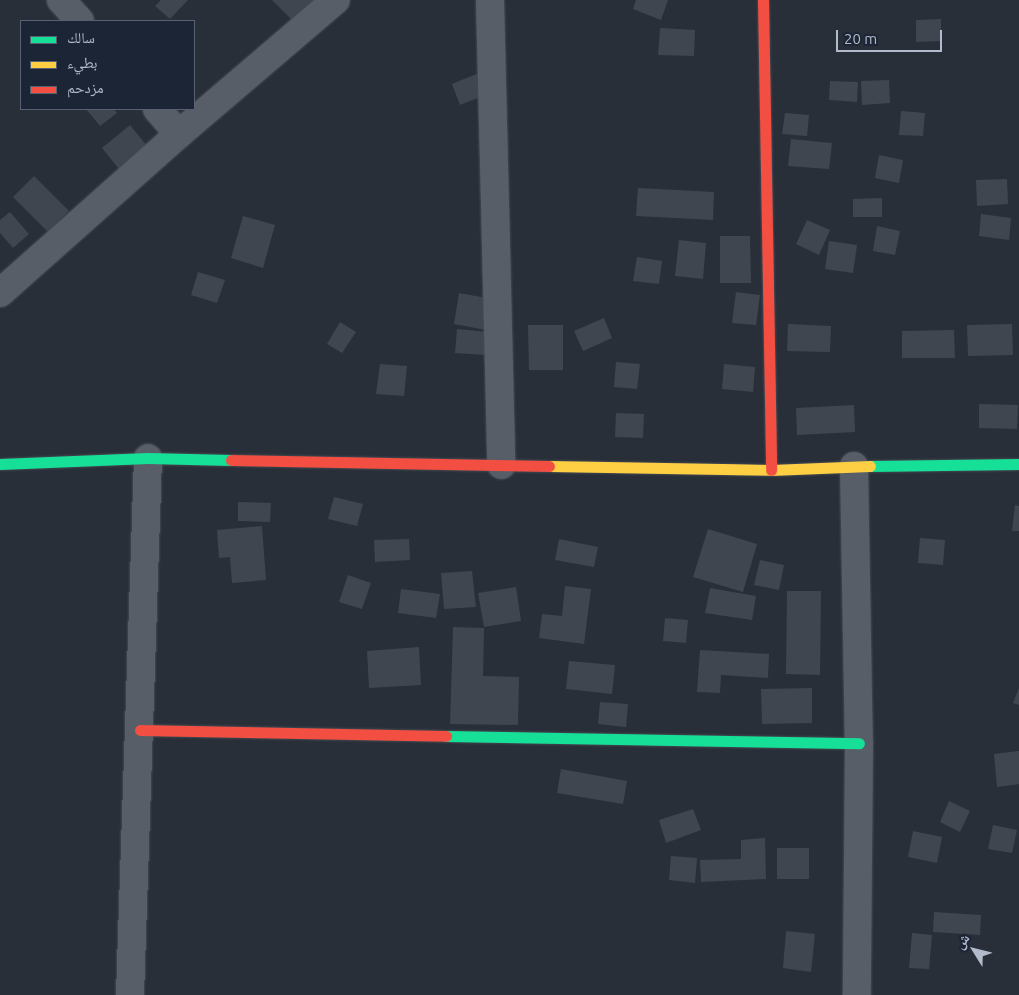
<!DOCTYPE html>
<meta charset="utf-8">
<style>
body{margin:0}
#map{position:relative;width:1019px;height:995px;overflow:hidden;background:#282f39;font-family:Ubuntu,"Noto Naskh Arabic",sans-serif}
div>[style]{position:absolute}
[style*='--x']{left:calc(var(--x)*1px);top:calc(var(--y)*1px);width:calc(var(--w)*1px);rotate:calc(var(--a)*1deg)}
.building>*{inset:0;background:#40464f}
.roads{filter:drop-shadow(0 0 1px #454a52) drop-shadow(0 0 1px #454a52)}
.street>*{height:28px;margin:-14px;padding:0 14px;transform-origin:14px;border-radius:14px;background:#585e67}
.fast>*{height:11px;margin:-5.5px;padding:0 5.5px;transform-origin:5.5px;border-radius:5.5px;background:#16e098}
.slow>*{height:11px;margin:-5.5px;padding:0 5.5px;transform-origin:5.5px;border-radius:5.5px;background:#ffcf43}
.jam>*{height:11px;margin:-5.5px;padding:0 5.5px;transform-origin:5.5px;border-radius:5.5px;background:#f24e42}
span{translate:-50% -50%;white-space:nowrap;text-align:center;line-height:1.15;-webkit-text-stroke:4px #1b2535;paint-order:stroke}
.legend{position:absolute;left:20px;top:20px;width:175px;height:90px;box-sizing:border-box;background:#1b2535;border:1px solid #576171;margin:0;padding:6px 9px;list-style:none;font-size:15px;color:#b1bbcb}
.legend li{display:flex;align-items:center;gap:10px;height:25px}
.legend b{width:25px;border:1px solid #576171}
.north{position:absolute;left:949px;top:925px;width:50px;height:50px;-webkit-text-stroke:4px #1b2535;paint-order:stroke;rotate:306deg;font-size:14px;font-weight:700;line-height:20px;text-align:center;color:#b1bbcb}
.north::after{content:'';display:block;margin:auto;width:18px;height:22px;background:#b1bbcb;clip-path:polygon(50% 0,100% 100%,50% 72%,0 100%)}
.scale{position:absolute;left:836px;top:30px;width:106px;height:22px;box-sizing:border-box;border:2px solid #b1bbcb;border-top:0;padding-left:6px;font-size:15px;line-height:18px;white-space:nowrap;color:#b1bbcb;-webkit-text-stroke:4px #1b2535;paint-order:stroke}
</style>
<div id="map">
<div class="building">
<div style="clip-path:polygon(161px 0,188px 0,170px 19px,155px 6px)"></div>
<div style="clip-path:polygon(272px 0,322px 0,298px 26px)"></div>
<div style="clip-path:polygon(636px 0,668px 0,661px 20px,633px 9px)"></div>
<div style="clip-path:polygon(941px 19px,941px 41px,916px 42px,916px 20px)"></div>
<div style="clip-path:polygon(660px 28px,695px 30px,694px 56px,658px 55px)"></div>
<div style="clip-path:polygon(479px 73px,488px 94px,460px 105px,452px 84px)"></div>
<div style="clip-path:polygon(889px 80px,890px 103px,862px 105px,861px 81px)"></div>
<div style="clip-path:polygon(830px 81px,858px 82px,857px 102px,829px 100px)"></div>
<div style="clip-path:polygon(86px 109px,114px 109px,117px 113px,100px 126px)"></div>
<div style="clip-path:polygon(901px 111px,925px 113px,923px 136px,899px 135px)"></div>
<div style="clip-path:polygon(785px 113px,809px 115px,807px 136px,782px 134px)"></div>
<div style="clip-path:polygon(130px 125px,151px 151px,123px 174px,102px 148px)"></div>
<div style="clip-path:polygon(791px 139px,832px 143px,829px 169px,788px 166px)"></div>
<div style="clip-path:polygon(879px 155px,903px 160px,899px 183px,875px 178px)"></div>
<div style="clip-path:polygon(34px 176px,69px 211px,48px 232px,13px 197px)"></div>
<div style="clip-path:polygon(1007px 179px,1008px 204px,977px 206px,976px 180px)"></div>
<div style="clip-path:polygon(638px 188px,714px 192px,713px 220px,636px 216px)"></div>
<div style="clip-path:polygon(882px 198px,882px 217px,853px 217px,853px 199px)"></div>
<div style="clip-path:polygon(10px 212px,29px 234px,13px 248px,0 233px,0 220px)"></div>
<div style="clip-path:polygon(981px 214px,1011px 218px,1009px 240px,979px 236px)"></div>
<div style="clip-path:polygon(243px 216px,275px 225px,263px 268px,231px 258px)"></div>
<div style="clip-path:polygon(807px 220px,830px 230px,819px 255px,796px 244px)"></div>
<div style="clip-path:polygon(877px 226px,900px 231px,895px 255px,873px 251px)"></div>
<div style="clip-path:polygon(720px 236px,750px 236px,751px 283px,720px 283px)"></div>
<div style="clip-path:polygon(679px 240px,706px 243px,703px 279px,675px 276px)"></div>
<div style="clip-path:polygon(829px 241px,857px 245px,853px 273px,825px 269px)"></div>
<div style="clip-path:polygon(637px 257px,662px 261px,659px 284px,633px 281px)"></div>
<div style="clip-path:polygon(198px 272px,225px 280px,217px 303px,191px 295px)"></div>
<div style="clip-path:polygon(736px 292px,760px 295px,756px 325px,732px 323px)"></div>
<div style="clip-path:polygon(459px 293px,492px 299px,486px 330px,454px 324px)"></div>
<div style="clip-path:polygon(604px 318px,612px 338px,583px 351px,574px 331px)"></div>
<div style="clip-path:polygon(340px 322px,356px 332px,342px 353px,327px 344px)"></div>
<div style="clip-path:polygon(788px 324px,831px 326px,830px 352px,787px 351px)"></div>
<div style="clip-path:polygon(1012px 324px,1013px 355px,968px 356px,967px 325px)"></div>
<div style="clip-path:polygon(528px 325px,563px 325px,563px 370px,529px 370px)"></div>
<div style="clip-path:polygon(457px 329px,488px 332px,486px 355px,455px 353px)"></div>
<div style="clip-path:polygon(954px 330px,955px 358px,902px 358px,902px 331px)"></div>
<div style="clip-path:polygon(616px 362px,640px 364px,637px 389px,614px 387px)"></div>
<div style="clip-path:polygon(380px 364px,407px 366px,404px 396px,376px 394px)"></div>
<div style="clip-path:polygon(724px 364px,755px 367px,753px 392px,722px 389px)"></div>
<div style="clip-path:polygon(979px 404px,1018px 405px,1017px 429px,979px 428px)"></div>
<div style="clip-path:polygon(854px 405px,855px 432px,797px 435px,796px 408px)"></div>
<div style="clip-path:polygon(616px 413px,644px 414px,643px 438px,615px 437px)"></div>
<div style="clip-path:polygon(334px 497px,363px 504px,357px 526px,328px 519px)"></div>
<div style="clip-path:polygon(238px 502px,271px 503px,270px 522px,238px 521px)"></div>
<div style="clip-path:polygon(1015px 505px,1019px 506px,1019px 531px,1012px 531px)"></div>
<div style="clip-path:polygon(262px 526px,266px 580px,232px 583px,230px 557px,219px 558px,217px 530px)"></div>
<div style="clip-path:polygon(708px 529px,757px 544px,743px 592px,693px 577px)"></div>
<div style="clip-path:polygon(920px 538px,945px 540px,943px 565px,918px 563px)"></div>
<div style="clip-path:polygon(409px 539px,410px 560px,375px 562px,374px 540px)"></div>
<div style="clip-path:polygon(559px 539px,598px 547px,594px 567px,555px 560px)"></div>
<div style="clip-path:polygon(760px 560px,784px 565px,779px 590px,754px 585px)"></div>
<div style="clip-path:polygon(472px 571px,476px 607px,444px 609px,441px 573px)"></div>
<div style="clip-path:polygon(348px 575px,371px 583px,362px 609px,339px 602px)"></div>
<div style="clip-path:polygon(565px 586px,591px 589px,584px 644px,539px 638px,542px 614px,562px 616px)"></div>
<div style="clip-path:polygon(516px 587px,521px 621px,484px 627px,478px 593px)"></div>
<div style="clip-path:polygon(710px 588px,756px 596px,752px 620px,705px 613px)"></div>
<div style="clip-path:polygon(401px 589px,440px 594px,436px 618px,398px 613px)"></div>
<div style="clip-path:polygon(787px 591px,821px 591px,820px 675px,786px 674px)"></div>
<div style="clip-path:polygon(665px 618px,688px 620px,686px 643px,663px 641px)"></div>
<div style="clip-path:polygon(453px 627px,484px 628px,483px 676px,519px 677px,518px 725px,450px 724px)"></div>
<div style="clip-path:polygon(419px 647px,421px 685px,369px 688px,367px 651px)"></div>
<div style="clip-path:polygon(700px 650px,769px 654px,768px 678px,721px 675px,720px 693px,697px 692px)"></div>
<div style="clip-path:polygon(569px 661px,615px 665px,612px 694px,566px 689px)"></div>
<div style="clip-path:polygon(812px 688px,812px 723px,762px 724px,761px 689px)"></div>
<div style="clip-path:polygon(1019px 688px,1019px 705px,1013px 703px)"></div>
<div style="clip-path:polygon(600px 702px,628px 704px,626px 727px,598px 724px)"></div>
<div style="clip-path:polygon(1019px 751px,1019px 784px,997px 787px,994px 754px)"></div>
<div style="clip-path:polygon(561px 769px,627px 781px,623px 804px,557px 793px)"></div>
<div style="clip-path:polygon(949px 801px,970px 811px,960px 832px,940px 822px)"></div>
<div style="clip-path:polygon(693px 809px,701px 830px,666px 843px,659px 820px)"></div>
<div style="clip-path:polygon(993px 825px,1017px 830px,1012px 853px,988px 849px)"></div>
<div style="clip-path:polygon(913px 831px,942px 837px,937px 863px,908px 857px)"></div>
<div style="clip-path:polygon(765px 838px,766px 879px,701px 882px,700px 860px,741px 859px,741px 840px)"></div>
<div style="clip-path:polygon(777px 848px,809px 848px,809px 879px,777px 879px)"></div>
<div style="clip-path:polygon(671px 856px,697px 858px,695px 883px,669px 880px)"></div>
<div style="clip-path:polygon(934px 912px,981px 915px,980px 935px,933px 932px)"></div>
<div style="clip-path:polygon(786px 931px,815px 934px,811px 972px,783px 968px)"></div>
<div style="clip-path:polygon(912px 933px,932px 935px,929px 969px,909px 968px)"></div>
</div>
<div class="roads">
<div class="street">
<div style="--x:61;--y:0;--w:28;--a:48"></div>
<div style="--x:490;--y:0;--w:465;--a:88.6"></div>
<div style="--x:157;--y:109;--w:33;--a:49"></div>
<div style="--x:0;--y:293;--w:239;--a:-41.6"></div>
<div style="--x:179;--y:134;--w:206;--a:-40.5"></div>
<div style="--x:854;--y:466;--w:277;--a:89"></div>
<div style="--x:859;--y:743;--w:252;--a:90.5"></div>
<div style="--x:130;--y:995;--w:537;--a:-88.08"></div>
</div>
<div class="fast">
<div style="--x:0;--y:464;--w:148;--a:-2.3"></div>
<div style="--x:148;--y:458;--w:83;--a:1.4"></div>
<div style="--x:870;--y:466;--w:149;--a:-0.8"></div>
<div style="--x:446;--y:736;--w:413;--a:1"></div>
</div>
<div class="slow">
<div style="--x:549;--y:466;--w:222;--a:1"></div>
<div style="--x:771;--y:470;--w:99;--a:-2.3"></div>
</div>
<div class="jam">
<div style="--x:763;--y:0;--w:470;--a:89"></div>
<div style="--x:231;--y:460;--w:318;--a:1.1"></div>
<div style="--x:140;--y:730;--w:306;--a:1.1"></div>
</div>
</div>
<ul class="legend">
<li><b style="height:6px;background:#16e098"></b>سالك</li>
<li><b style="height:6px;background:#ffcf43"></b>بطيء</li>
<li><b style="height:6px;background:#f24e42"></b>مزدحم</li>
</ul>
<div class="north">ش</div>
<div class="scale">20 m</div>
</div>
